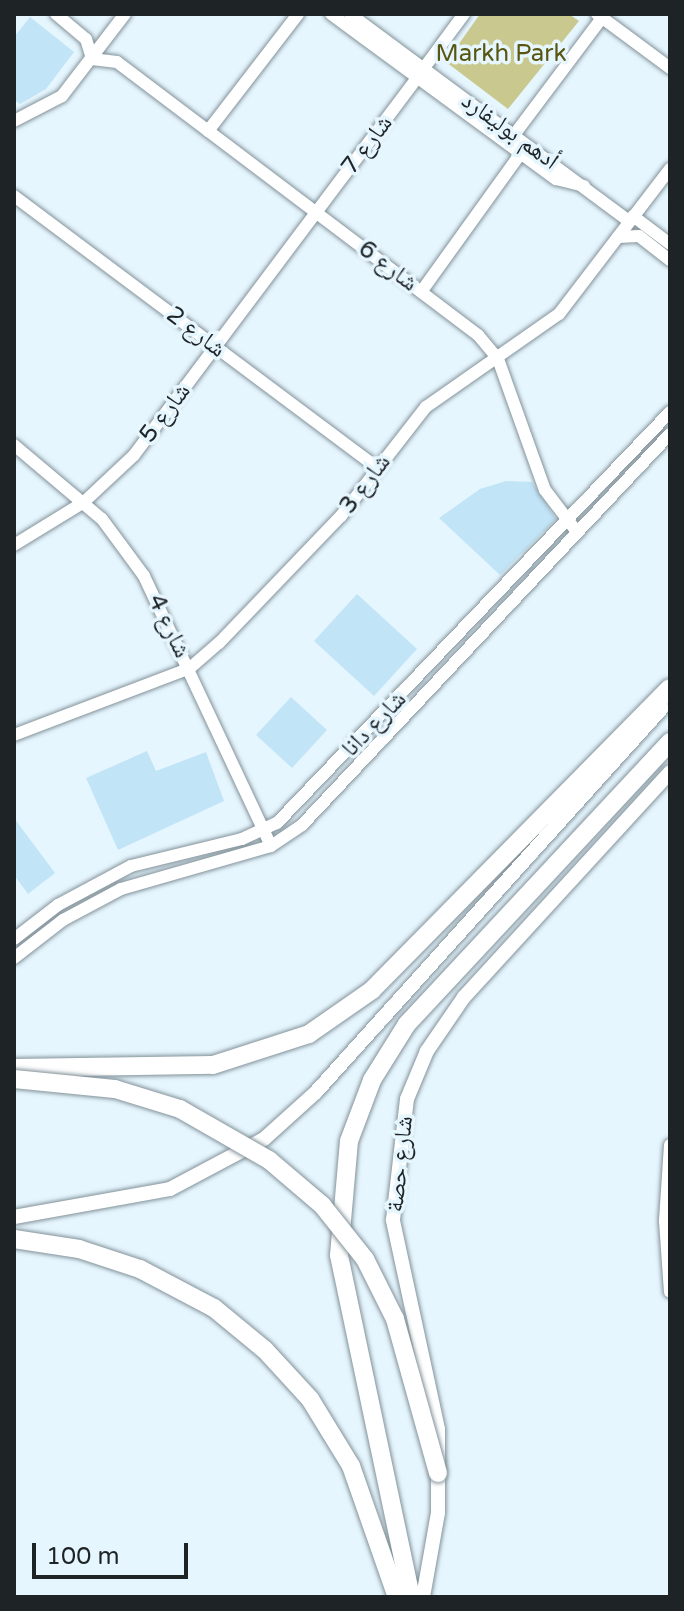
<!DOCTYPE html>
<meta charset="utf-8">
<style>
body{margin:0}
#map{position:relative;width:684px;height:1611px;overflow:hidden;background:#e6f6fe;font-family:"Varela Round","Noto Naskh Arabic",sans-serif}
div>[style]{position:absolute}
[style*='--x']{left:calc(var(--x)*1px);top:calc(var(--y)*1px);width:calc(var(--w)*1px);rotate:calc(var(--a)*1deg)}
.green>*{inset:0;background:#c9c98f}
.building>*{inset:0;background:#c1e4f7}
.roads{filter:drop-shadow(0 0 2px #83929a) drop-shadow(0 0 2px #83929a)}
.minor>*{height:12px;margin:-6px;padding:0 6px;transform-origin:6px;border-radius:6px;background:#fff}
.major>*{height:14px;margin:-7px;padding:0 7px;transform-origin:7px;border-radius:7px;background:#fff}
.highway>*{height:18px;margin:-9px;padding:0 9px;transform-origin:9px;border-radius:9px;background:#fff}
.bridges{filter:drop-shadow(0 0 2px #83929a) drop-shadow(0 0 2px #83929a)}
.highway-bridge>*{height:18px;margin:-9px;padding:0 9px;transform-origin:9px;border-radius:9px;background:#fff}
span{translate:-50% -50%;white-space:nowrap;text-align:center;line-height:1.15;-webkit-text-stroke:7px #e6f6fe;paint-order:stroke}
.park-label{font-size:24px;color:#585611}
.street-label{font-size:24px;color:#1e2326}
.frame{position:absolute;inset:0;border:16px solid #1e2326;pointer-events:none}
.scale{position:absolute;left:32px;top:1543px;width:156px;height:36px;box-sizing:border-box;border:4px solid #1e2326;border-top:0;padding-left:10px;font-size:24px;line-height:28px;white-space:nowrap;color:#1e2326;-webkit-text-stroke:6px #e6f6fe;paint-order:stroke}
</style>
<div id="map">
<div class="green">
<div style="clip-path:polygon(480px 14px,569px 14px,579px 21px,508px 109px,446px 62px)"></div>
</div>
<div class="building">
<div style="clip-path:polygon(30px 17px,74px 52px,46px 89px,20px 104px,14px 100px,14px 37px)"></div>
<div style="clip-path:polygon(506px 481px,532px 482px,556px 519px,500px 575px,439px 518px,480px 489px)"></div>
<div style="clip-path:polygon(357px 594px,417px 649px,374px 696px,314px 641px)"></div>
<div style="clip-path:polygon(291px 697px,327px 730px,292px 768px,256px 735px)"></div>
<div style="clip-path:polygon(147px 751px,156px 771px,206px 752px,224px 801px,118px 850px,86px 778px)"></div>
<div style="clip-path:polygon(14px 818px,55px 873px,28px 894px,14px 875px)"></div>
</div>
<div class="roads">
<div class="minor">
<div style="--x:56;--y:14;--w:39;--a:40"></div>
<div style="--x:86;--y:39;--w:21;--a:73"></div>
<div style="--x:92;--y:59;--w:25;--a:7"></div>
<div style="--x:117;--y:62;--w:453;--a:37.1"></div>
<div style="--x:478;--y:335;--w:31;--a:50"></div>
<div style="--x:498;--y:359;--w:139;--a:70.3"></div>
<div style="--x:545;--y:490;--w:48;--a:52.7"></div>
<div style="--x:331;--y:14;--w:279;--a:36.3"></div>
<div style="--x:556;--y:179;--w:29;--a:14"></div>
<div style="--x:350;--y:14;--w:347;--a:36.6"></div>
<div style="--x:597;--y:14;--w:91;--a:36.5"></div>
<div style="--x:424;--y:68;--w:67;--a:-53.5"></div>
<div style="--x:14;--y:121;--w:54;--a:-27.5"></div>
<div style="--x:62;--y:96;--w:103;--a:-52.5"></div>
<div style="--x:208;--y:131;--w:148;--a:-52.4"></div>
<div style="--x:514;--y:135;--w:151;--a:-53.1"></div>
<div style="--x:14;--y:196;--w:454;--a:36.8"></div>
<div style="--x:633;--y:216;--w:46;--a:37.1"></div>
<div style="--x:618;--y:237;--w:21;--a:-3"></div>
<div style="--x:639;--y:236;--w:39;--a:38"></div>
<div style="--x:421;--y:292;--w:171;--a:-54.3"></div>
<div style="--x:14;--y:445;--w:115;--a:40.1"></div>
<div style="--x:102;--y:519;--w:71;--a:53.6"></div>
<div style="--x:144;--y:576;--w:291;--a:64.8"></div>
<div style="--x:14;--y:545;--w:82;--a:-31.6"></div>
<div style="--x:84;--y:502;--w:69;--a:-43.2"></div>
<div style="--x:134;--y:455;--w:473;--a:-53.1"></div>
<div style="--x:14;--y:735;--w:188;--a:-20.8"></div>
<div style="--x:190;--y:668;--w:38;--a:-41"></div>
<div style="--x:219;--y:643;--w:176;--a:-46.2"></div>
<div style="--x:341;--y:516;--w:138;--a:-52.1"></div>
<div style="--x:426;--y:407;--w:162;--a:-35"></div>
<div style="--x:559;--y:314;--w:183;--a:-52.6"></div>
<div style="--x:14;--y:939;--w:56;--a:-37.7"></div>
<div style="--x:58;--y:905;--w:83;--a:-28.1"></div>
<div style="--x:131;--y:866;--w:114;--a:-13.7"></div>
<div style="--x:242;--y:839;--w:38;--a:-25"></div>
<div style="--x:277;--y:823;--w:569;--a:-46.28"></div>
<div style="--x:14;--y:958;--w:62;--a:-37.8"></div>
<div style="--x:63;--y:920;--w:66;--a:-28.1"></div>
<div style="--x:121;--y:889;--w:156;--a:-16"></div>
<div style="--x:271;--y:846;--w:37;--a:-34"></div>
<div style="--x:302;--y:825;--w:537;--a:-46.74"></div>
<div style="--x:670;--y:1145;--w:76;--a:93.8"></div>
<div style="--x:665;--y:1221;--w:71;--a:86"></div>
</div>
<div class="major">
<div style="--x:14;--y:1217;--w:158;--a:-10.2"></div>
<div style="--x:170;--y:1189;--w:106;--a:-28"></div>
<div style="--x:264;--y:1139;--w:70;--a:-42.1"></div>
<div style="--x:316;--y:1092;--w:517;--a:-47.98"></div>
<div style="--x:423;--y:1597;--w:85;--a:-79.9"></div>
<div style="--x:438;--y:1513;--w:84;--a:-90"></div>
<div style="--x:438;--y:1429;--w:214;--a:-102.2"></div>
<div style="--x:393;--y:1220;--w:122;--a:-83.4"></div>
<div style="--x:407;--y:1099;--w:52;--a:-67.4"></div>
<div style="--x:427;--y:1051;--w:65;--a:-55.6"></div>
<div style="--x:464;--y:997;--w:305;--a:-47.5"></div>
</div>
<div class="highway">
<div style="--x:14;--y:1068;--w:199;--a:-0.9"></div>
<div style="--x:213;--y:1065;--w:101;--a:-17.9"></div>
<div style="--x:309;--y:1034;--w:77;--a:-34.9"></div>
<div style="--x:372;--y:990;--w:424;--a:-45.4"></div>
<div style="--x:14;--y:1239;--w:66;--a:8.7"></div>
<div style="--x:79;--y:1249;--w:64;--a:18.2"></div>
<div style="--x:140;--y:1269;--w:84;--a:27.8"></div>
<div style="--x:214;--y:1308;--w:66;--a:39.5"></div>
<div style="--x:265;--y:1350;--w:67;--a:47.4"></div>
<div style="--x:310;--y:1399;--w:79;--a:58.5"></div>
<div style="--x:351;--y:1466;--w:139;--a:70.7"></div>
<div style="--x:411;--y:1597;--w:349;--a:-101.9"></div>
<div style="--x:339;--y:1255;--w:114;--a:-85"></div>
<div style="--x:349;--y:1141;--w:65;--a:-69.3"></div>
<div style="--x:372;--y:1080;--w:66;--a:-58"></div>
<div style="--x:407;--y:1024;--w:386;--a:-47"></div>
</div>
</div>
<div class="bridges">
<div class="highway-bridge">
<div style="--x:14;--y:1079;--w:101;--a:5.7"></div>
<div style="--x:115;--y:1089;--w:68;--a:17.1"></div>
<div style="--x:180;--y:1109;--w:103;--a:29.8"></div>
<div style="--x:269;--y:1160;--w:70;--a:40.3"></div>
<div style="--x:322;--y:1205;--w:69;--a:51.5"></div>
<div style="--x:365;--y:1259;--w:67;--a:63.4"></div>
<div style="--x:395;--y:1319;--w:160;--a:74.4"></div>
</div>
</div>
<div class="park-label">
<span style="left:501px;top:54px">Markh Park</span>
</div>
<div class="street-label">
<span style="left:510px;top:131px;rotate:36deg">أدهم بوليفارد</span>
<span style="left:367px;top:145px;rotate:-53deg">شارع 7</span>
<span style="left:388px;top:266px;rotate:37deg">شارع 6</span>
<span style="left:196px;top:332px;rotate:37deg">شارع 2</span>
<span style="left:165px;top:413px;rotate:-53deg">شارع 5</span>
<span style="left:365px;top:484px;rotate:-53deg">شارع 3</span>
<span style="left:169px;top:626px;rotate:64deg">شارع 4</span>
<span style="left:374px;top:724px;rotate:-46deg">شارع دانا</span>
<span style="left:400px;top:1164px;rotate:-84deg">شارع حصة</span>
</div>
<div class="frame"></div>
<div class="scale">100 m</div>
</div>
